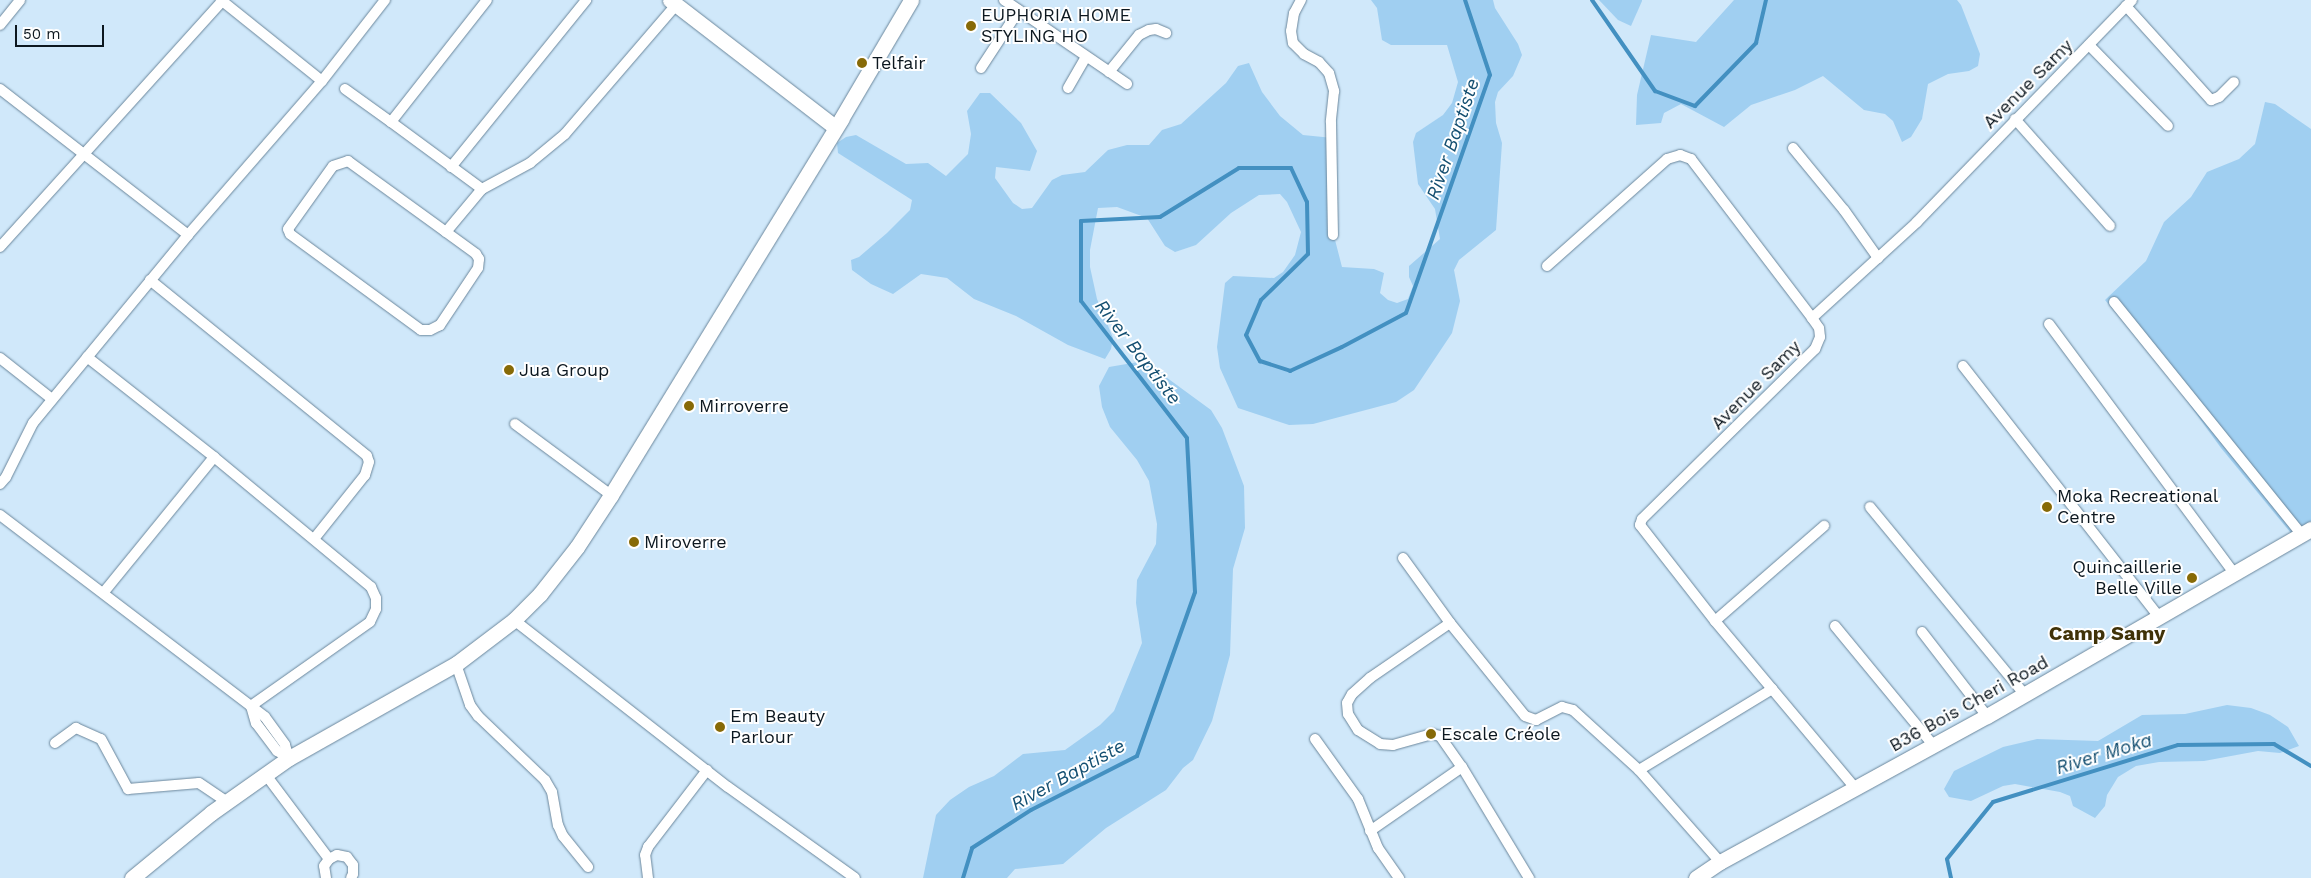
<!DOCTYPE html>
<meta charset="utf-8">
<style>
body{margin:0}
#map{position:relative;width:2311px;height:878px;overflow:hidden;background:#d0e8fa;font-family:"Work Sans",sans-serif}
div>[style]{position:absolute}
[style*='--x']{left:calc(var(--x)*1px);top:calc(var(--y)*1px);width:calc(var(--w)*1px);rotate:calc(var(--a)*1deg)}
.green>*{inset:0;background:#a0cff1}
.stream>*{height:4px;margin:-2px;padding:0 2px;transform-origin:2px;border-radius:2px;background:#4390c1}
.roads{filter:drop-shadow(0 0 1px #6a869b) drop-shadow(0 0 1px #6a869b)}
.street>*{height:10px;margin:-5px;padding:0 5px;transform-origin:5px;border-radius:5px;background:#fff}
.secondary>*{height:15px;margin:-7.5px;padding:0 7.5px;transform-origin:7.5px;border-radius:7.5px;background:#fff}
.dots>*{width:14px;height:14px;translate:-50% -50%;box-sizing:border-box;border:2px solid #fff;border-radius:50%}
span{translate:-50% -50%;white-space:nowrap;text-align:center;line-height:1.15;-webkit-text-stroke:4px #fff;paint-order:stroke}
.poi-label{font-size:18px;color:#0c171f}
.left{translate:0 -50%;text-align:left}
.right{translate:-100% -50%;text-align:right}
.street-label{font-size:18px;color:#0c171f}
.water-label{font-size:19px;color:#144f71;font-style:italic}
.quarter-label{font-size:20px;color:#403208;font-weight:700}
.scale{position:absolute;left:15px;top:25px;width:89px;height:22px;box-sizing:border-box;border:2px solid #0c171f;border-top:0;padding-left:6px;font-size:15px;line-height:18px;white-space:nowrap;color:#0c171f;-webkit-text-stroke:4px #fff;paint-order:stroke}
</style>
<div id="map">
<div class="green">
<div style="clip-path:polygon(1371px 0,1493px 0,1495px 8px,1518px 44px,1522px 55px,1513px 76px,1498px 92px,1495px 102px,1496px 123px,1502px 143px,1496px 230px,1459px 260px,1454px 270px,1460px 301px,1452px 333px,1414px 390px,1396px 402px,1313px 424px,1289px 425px,1238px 408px,1220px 368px,1217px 347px,1225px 283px,1233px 276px,1274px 278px,1283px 272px,1295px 255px,1301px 232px,1287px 202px,1280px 194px,1259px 195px,1231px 213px,1196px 245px,1175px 252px,1165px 246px,1147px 218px,1117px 207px,1098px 208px,1090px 250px,1090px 267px,1097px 299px,1113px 338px,1111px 349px,1105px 359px,1068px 345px,1016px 316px,974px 299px,947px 278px,921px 274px,893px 294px,871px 284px,852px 270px,851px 260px,859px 257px,887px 233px,910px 210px,912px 200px,838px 153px,837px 143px,846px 137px,856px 135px,906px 164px,928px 163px,946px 176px,968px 154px,971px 134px,967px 111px,980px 93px,990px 93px,1021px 123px,1037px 151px,1030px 171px,996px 167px,995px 178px,1013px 203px,1022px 209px,1032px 208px,1052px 180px,1062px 175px,1085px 172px,1108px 150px,1127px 145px,1149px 145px,1162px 130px,1181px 124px,1226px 83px,1238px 66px,1249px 63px,1262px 92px,1280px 116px,1303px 135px,1333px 138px,1334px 236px,1342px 267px,1374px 269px,1384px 273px,1380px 293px,1388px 300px,1397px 303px,1408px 299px,1413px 286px,1409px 277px,1409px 266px,1440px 239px,1435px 209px,1418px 184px,1413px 142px,1416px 133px,1443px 115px,1452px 103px,1458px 82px,1447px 45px,1391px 45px,1382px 40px,1377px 8px)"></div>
<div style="clip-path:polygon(1599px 0,1642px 0,1642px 1px,1631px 26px,1618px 20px)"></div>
<div style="clip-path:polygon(1734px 0,1957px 0,1961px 5px,1980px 54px,1978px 66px,1969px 71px,1948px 74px,1928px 84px,1922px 119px,1911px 137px,1902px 142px,1893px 121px,1885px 114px,1864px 110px,1823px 76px,1795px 90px,1751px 105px,1724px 127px,1681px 104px,1664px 113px,1661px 123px,1636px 125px,1637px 95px,1651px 35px,1696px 42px)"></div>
<div style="clip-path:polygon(2265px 102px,2275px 104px,2311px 129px,2311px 528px,2295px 538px,2221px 448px,2171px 379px,2105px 300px,2146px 261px,2164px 222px,2191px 197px,2207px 172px,2239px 159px,2255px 144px)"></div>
<div style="clip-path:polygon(1144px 361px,1211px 410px,1222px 428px,1244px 486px,1245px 528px,1233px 569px,1230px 655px,1212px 721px,1193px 760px,1183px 768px,1166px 790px,1106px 828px,1063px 864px,1015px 869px,1007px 878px,923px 878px,936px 815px,950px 800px,969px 787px,994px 776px,1023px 754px,1065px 750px,1100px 725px,1114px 711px,1142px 643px,1136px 603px,1137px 580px,1156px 544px,1157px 524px,1149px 481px,1137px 460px,1110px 427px,1102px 407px,1099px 386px,1109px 367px)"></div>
<div style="clip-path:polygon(2227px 705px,2251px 708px,2270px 715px,2288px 727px,2299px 746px,2280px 753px,2258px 751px,2204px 761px,2159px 762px,2136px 766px,2118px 777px,2107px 795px,2105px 806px,2095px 818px,2073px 806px,2070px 796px,2060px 792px,2015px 784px,2003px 786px,1971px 801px,1949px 797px,1944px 789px,1954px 771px,2003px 747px,2037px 739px,2098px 741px,2142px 715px,2185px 714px)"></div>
</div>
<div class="stream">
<div style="--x:1592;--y:0;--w:111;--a:55.3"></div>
<div style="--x:1655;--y:91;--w:43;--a:20.6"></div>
<div style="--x:1695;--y:106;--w:88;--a:-45.9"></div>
<div style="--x:1756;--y:43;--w:44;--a:-76.9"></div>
<div style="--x:963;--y:878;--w:31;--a:-73"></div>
<div style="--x:972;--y:848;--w:70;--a:-32.8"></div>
<div style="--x:1031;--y:810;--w:119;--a:-27"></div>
<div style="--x:1137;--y:756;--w:174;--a:-70.5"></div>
<div style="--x:1195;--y:592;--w:154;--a:-93"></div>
<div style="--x:1187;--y:438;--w:173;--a:-127.7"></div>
<div style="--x:1081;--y:301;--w:80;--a:-90"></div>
<div style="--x:1081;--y:221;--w:79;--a:-2.9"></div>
<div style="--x:1160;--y:217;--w:93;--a:-31.8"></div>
<div style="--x:1239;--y:168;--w:52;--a:0"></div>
<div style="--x:1291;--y:168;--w:38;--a:65"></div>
<div style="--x:1307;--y:202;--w:52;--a:88.9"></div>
<div style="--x:1308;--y:254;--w:66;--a:135.6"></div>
<div style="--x:1261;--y:300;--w:38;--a:113"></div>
<div style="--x:1246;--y:335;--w:30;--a:62"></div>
<div style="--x:1260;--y:361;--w:32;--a:18"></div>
<div style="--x:1290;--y:371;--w:57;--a:-24.8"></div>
<div style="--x:1342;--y:347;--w:72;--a:-28"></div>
<div style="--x:1406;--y:313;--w:252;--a:-70.6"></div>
<div style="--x:1490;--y:75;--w:79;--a:-108.4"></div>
<div style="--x:1951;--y:878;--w:19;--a:-102"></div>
<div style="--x:1947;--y:859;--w:73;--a:-51.1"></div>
<div style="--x:1993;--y:802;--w:194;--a:-17.1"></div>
<div style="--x:2178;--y:745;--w:96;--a:-0.6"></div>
<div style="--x:2274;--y:744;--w:43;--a:30.7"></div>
</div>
<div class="roads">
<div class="street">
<div style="--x:221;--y:0;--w:129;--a:38.7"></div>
<div style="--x:1004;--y:0;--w:149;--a:34.3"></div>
<div style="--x:1301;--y:0;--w:15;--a:118"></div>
<div style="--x:1294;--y:13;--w:18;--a:99"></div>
<div style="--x:1291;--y:31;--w:12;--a:81"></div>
<div style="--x:1293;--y:43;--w:16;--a:45"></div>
<div style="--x:1304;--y:54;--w:17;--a:28"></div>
<div style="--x:1319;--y:62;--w:15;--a:48"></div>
<div style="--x:1329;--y:73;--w:19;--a:74"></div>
<div style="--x:1334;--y:91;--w:31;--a:96"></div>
<div style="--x:1331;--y:122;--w:113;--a:89"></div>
<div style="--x:2126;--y:6;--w:127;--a:47.9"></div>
<div style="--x:2211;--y:100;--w:9;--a:-21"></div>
<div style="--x:2219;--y:97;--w:21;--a:-45"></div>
<div style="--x:0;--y:25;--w:32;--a:-51"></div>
<div style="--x:2089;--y:45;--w:113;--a:45.7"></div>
<div style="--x:981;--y:68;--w:69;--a:-56.8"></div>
<div style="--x:1109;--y:72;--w:48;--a:-51"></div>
<div style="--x:1139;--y:35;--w:11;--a:-27"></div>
<div style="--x:1149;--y:30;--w:7;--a:-8"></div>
<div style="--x:1156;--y:29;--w:11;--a:22"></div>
<div style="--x:1068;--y:88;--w:36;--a:-60"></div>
<div style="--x:0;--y:89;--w:238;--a:37.8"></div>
<div style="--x:345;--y:89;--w:57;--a:35.7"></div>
<div style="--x:2015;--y:119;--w:143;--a:48.4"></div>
<div style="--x:1793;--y:148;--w:80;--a:50.6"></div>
<div style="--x:1844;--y:210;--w:59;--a:54.7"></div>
<div style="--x:348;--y:161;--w:121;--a:35.9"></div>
<div style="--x:446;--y:232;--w:37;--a:36"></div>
<div style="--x:476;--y:254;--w:6;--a:59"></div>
<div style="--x:479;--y:259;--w:9;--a:96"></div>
<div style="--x:478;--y:268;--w:69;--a:123.7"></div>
<div style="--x:440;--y:325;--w:11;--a:153"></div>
<div style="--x:430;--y:330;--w:9;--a:180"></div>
<div style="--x:421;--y:330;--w:162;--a:-143.8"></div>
<div style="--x:290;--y:234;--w:5;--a:-112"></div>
<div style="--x:288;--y:229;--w:77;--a:-54.5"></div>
<div style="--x:333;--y:166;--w:16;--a:-18"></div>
<div style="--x:451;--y:167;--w:215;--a:-51"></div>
<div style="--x:482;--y:189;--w:113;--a:-143.6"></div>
<div style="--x:391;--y:122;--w:155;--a:-51.8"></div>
<div style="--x:446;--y:232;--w:56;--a:-50.1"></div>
<div style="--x:482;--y:189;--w:55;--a:-28.4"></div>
<div style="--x:530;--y:163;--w:45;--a:-39.6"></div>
<div style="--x:565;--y:134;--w:170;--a:-49.3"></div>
<div style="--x:0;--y:247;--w:333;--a:-47.9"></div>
<div style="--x:1547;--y:266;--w:161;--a:-41.7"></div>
<div style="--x:1667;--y:159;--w:14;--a:-17"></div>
<div style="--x:1680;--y:155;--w:12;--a:20"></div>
<div style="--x:1691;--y:159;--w:200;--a:52.7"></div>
<div style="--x:150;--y:280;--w:279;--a:39"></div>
<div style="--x:367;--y:456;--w:6;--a:72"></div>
<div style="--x:369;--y:462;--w:14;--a:107"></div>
<div style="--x:365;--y:475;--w:82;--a:128.6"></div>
<div style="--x:2114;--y:302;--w:298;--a:51.1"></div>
<div style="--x:2049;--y:324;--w:310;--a:53.4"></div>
<div style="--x:87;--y:357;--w:162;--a:38.2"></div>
<div style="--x:214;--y:457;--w:204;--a:39.6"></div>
<div style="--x:371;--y:587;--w:12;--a:66"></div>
<div style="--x:376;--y:598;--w:11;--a:90"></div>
<div style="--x:376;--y:609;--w:14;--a:115"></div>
<div style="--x:370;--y:622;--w:146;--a:144.8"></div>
<div style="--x:0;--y:358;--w:66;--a:38.3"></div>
<div style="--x:1963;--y:366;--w:318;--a:52"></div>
<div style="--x:515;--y:424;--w:119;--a:36.5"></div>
<div style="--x:0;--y:484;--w:9;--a:-49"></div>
<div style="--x:6;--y:477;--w:60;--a:-63.4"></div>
<div style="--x:33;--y:423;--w:244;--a:-50.5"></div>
<div style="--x:188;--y:235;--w:204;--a:-49"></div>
<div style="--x:322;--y:81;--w:103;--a:-52.1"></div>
<div style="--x:1870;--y:507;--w:244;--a:50.5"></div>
<div style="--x:0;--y:515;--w:333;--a:37.3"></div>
<div style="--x:265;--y:717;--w:34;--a:54"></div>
<div style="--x:285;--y:745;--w:14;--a:73"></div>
<div style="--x:1403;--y:558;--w:80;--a:54.1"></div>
<div style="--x:1450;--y:623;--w:119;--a:51.1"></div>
<div style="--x:1525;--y:716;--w:12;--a:20"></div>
<div style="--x:1536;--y:720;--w:29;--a:-27"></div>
<div style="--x:1562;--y:707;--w:11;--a:15"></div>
<div style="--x:1573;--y:710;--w:89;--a:42.3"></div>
<div style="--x:1639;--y:770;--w:123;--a:48.6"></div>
<div style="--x:104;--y:592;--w:174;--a:-50.8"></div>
<div style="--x:514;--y:620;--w:271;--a:38"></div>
<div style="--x:728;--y:787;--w:156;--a:35.6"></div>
<div style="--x:1715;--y:621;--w:145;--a:-41.1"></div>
<div style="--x:1450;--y:623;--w:97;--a:145.5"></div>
<div style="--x:1370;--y:678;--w:24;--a:138"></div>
<div style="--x:1352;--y:694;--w:10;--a:119"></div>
<div style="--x:1347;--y:703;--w:11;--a:85"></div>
<div style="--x:1348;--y:714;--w:19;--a:58"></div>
<div style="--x:1358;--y:730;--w:26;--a:32"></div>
<div style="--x:1380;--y:744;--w:13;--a:4"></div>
<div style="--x:1393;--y:745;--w:41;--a:-15.8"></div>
<div style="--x:1432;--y:734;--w:8;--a:14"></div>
<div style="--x:1440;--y:736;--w:38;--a:55"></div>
<div style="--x:1462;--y:767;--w:130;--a:58.9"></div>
<div style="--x:1835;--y:626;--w:156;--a:50.5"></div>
<div style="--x:1922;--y:632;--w:106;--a:52.3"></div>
<div style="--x:456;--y:664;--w:43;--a:71.1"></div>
<div style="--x:470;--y:705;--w:14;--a:54"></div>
<div style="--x:478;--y:716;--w:93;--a:43.7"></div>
<div style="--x:545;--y:780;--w:14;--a:60"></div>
<div style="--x:552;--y:792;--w:34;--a:80"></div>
<div style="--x:558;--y:825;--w:12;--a:66"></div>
<div style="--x:563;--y:836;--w:40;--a:51"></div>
<div style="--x:251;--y:706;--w:18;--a:74"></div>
<div style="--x:256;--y:723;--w:35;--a:53"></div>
<div style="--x:277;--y:751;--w:14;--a:30"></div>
<div style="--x:1315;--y:739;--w:74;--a:54.4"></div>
<div style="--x:1358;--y:799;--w:53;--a:67.8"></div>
<div style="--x:1378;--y:848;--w:37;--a:55"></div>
<div style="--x:55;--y:743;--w:26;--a:-36"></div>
<div style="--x:76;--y:728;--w:27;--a:24"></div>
<div style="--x:101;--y:739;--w:57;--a:61.6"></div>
<div style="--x:128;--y:789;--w:71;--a:-4.8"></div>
<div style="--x:199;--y:783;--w:34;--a:34"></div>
<div style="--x:1639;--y:770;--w:156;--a:-31.3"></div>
<div style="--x:266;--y:775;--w:105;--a:53.1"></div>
<div style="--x:1856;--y:789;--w:219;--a:-130"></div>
<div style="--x:1715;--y:621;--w:122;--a:-128"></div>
<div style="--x:1640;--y:525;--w:6;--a:-72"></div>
<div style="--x:1642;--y:519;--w:243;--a:-44.5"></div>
<div style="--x:1815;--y:349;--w:13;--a:-67"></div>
<div style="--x:1820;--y:337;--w:9;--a:-96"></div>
<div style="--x:1819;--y:328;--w:12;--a:-125"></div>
<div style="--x:1812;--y:318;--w:142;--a:-42.4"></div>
<div style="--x:1917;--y:222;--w:309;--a:-45.9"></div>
<div style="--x:1370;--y:831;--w:112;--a:-34.8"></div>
<div style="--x:326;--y:878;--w:12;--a:-99"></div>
<div style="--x:324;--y:866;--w:9;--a:-54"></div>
<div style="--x:329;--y:859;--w:9;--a:-27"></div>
<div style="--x:337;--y:855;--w:10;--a:11"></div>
<div style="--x:347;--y:857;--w:10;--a:53"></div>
<div style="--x:353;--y:865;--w:9;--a:90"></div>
<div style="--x:353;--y:874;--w:4;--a:117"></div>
<div style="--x:648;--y:878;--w:23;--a:-97"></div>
<div style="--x:645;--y:855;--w:9;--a:-69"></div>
<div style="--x:648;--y:847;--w:97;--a:-52.5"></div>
</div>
<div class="secondary">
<div style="--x:670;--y:0;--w:208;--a:37.6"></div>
<div style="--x:132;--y:878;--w:102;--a:-39.4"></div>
<div style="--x:211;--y:813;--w:95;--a:-35.2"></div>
<div style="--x:289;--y:758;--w:192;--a:-29.4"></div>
<div style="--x:456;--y:664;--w:73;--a:-37.2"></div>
<div style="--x:514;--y:620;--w:37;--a:-45"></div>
<div style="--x:540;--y:594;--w:60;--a:-51.8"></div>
<div style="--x:577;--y:547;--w:62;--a:-56.8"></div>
<div style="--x:611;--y:495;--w:441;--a:-58.5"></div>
<div style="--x:841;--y:119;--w:138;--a:-59.5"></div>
<div style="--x:1696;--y:878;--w:29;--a:-34"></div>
<div style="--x:1720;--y:862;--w:304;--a:-28.7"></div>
<div style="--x:1987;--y:716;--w:374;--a:-30"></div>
</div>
</div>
<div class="dots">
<div style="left:971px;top:26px;background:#876a07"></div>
<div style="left:862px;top:63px;background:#876a07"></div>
<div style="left:509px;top:370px;background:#876a07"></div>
<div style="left:689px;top:406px;background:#876a07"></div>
<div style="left:2047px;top:507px;background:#876a07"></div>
<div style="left:634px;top:542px;background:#876a07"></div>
<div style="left:2192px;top:578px;background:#876a07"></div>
<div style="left:720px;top:727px;background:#876a07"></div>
<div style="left:1431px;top:734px;background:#876a07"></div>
</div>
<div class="poi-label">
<span class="left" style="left:981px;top:26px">EUPHORIA HOME<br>STYLING HO</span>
<span class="left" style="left:872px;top:63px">Telfair</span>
<span class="left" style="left:519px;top:370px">Jua Group</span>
<span class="left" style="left:699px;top:406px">Mirroverre</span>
<span class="left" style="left:2057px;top:507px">Moka Recreational<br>Centre</span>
<span class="left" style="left:644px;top:542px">Miroverre</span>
<span class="right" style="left:2182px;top:578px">Quincaillerie<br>Belle Ville</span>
<span class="left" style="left:730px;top:727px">Em Beauty<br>Parlour</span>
<span class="left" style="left:1441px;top:734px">Escale Créole</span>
</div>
<div class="street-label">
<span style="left:2028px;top:84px;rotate:-45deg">Avenue Samy</span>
<span style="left:1756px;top:385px;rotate:-45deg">Avenue Samy</span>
<span style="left:1969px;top:704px;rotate:-29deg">B36 Bois Cheri Road</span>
</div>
<div class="water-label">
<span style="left:1453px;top:139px;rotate:-71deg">River Baptiste</span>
<span style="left:1138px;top:352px;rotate:52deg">River Baptiste</span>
<span style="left:2104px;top:754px;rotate:-17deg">River Moka</span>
<span style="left:1068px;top:775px;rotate:-29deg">River Baptiste</span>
</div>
<div class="quarter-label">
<span style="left:2107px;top:633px">Camp Samy</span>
</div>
<div class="scale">50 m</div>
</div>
